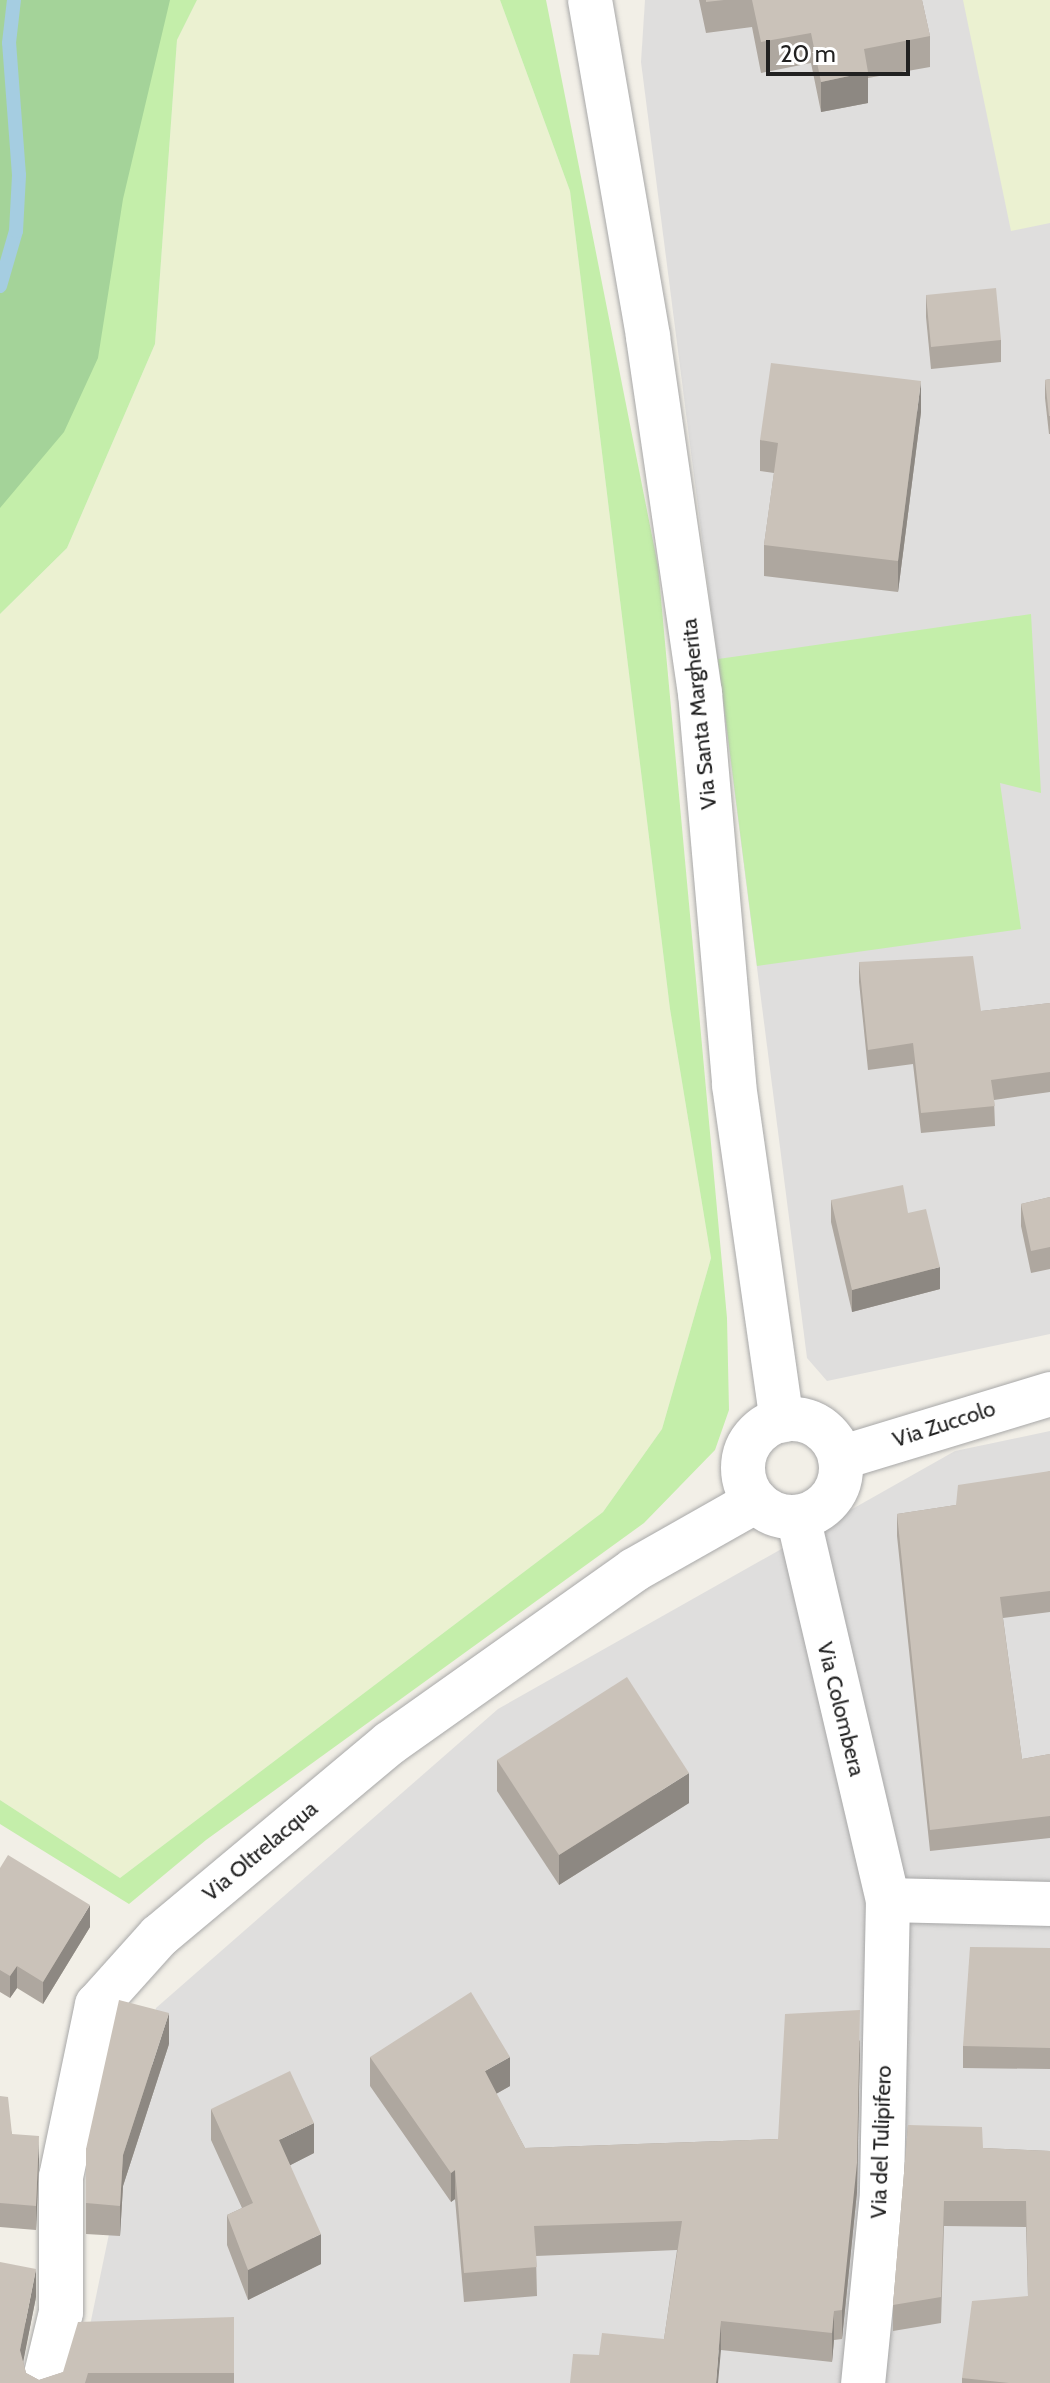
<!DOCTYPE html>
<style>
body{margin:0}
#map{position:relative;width:1050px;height:2383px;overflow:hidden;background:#f2efe7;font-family:Cabin,sans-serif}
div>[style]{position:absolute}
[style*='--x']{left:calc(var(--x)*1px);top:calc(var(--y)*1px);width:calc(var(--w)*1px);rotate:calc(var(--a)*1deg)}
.residential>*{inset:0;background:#dfdedd}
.farmland>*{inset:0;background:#ebf1d1}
.grass>*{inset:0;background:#c4eeaa}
.forest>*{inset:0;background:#a4d399}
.stream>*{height:14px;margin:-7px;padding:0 7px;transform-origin:7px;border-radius:7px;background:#a5cde1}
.roads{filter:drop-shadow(0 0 2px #a8a8a8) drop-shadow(0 0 2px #a8a8a8)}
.minor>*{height:44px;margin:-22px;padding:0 22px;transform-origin:22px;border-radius:22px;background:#fff}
.minor>.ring{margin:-22px;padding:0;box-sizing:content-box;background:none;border:44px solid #fff;border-radius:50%}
.wall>*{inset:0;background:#aea79f}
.shaded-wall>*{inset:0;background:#8d8882}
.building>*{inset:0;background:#cac2b9}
span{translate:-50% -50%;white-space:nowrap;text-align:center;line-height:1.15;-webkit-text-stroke:7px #fff;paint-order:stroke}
.street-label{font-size:22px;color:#212121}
.scale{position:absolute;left:766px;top:40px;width:144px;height:36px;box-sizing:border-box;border:4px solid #212121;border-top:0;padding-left:10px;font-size:24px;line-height:28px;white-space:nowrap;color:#212121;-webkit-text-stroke:6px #fff;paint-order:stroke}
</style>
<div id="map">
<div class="residential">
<div style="clip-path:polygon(645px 0,1050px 0,1050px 1334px,827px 1381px,807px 1358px,641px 62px)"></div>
<div style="clip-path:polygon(1050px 1431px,1050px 2383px,78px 2383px,156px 2008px,498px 1709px,955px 1451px)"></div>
</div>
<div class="farmland">
<div style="clip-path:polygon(197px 0,500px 0,570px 191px,670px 1009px,711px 1258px,662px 1429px,603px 1512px,120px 1878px,0 1800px,0 614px,67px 548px,155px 344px,177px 40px)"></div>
<div style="clip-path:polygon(963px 0,1050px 0,1050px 223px,1011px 231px)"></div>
</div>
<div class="grass">
<div style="clip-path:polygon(0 0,197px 0,177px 40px,155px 344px,67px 548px,0 614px)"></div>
<div style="clip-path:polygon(500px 0,546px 0,658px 566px,727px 1318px,729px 1410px,715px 1450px,644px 1523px,206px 1840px,129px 1904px,0 1824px,0 1800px,120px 1878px,603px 1512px,662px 1429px,711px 1258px,670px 1009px,570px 191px)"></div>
<div style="clip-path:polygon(1031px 614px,1041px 793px,1000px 783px,1021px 929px,757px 966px,718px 659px)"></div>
</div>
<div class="forest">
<div style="clip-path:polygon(0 0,170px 0,123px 199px,98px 358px,64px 432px,0 508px)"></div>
</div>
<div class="stream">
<div style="--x:0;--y:286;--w:57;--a:-73.8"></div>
<div style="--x:16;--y:231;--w:56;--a:-86.9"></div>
<div style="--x:19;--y:175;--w:132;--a:-94.3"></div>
<div style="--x:9;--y:43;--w:43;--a:-83.4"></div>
</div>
<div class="roads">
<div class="minor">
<div style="--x:590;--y:0;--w:342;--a:80.2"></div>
<div style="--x:648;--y:337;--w:360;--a:81.7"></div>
<div style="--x:700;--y:693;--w:393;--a:85"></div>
<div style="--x:734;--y:1085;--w:339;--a:81.9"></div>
<div class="ring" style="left:743px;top:1419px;width:54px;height:54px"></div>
<div style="--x:840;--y:1458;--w:220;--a:-16.9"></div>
<div style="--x:798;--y:1517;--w:393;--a:76.8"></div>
<div style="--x:888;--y:1900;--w:294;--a:91.2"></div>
<div style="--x:882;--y:2194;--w:190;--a:95.7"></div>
<div style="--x:888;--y:1900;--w:162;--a:1.4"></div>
<div style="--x:44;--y:2383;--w:73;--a:-76.5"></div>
<div style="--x:61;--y:2312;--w:135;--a:-90"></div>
<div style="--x:61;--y:2177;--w:176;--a:-78.2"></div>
<div style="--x:97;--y:2005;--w:93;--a:-48.1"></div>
<div style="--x:159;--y:1936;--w:301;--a:-39.9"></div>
<div style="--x:390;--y:1743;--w:299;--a:-35.3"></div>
<div style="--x:634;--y:1570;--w:140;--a:-29.5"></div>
</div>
</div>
<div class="wall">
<div style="clip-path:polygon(699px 0,922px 0,930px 36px,930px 67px,868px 78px,868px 103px,821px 112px,811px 63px,761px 73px,752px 27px,706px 33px)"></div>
<div style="clip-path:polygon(926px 295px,1001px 340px,1001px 362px,931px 369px,926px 317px)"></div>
<div style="clip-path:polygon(1050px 379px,1050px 434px,1049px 434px,1045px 398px,1045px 380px)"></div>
<div style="clip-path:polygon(921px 412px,898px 592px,764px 576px,764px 545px,774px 473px,760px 471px,760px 440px)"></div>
<div style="clip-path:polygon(859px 962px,981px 1011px,1050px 1003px,1050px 1092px,994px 1100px,995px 1126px,921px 1133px,913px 1064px,868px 1070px,859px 982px)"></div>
<div style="clip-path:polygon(1050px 1197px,1050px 1269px,1031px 1273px,1021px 1226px,1021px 1204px)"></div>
<div style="clip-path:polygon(831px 1200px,908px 1213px,940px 1289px,852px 1312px,831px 1222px)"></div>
<div style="clip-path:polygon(1050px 1471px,1050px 1612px,1003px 1618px,1022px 1759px,1050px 1754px,1050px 1838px,930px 1851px,897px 1536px,897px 1514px,956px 1505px)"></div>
<div style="clip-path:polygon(497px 1760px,689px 1803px,559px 1885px,497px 1791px)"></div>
<div style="clip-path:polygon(0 1868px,90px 1927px,43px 2004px,17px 1988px,10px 1998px,0 1992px)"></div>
<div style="clip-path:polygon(1050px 1948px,1050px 2069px,963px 2068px,963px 2046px)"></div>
<div style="clip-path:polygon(860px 2040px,857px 2192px,842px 2339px,834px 2340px,832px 2362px,721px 2350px,599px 2355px,664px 2339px,677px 2250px,536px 2256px,537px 2296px,464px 2302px,455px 2199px,451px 2202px,370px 2086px,370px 2057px,510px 2086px,496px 2094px,525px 2148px,778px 2139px)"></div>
<div style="clip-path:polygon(169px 2044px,123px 2186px,120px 2236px,86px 2234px,86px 2149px)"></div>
<div style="clip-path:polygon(0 2096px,12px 2134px,39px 2160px,36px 2230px,0 2227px)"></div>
<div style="clip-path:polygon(211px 2109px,314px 2153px,290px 2165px,321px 2264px,248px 2300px,227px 2245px,227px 2215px,242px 2208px,211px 2140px)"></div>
<div style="clip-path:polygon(908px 2125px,983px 2148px,1050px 2151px,1050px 2383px,962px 2383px,962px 2378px,1028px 2296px,1026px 2227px,944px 2226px,941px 2323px,893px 2331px,893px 2305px)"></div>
<div style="clip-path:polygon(36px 2297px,23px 2361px,26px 2373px,39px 2380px,234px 2317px,234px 2383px,0 2383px)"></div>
</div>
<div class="shaded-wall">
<div style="clip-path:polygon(868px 72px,868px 103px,821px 112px,821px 82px)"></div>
<div style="clip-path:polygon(921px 381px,921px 412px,898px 592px,898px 561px)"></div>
<div style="clip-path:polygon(940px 1267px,940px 1289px,852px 1312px,852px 1290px)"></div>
<div style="clip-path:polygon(689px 1773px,689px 1803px,559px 1885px,559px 1855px)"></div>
<div style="clip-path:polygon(90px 1905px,90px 1927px,43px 2004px,43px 1982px)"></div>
<div style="clip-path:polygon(17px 1966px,17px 1988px,10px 1998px,10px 1976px)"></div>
<div style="clip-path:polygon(169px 2013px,169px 2044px,123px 2186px,120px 2236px,120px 2206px,123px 2155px)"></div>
<div style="clip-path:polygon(860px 2040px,857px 2192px,842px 2339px,842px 2310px)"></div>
<div style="clip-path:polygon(510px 2057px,510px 2086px,485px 2100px,485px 2071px)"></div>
<div style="clip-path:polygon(314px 2123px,314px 2153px,279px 2171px,279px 2140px)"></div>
<div style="clip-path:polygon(39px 2136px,39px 2160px,36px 2230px,36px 2206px)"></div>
<div style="clip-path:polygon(455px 2170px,455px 2199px,451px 2202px,451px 2173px)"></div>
<div style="clip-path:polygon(321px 2234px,321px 2264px,248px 2300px,248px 2270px)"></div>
<div style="clip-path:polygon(36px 2269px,36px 2297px,20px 2378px,20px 2350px)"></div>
<div style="clip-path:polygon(834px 2311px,834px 2340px,832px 2362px,832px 2333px)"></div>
<div style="clip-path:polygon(721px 2321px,721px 2350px,718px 2383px,716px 2383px)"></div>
</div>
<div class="building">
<div style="clip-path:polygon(706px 0,724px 0,706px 2px)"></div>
<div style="clip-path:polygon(752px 0,922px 0,930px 36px,864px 49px,868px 72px,821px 82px,811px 33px,761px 42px)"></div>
<div style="clip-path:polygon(996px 288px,1001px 340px,931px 347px,926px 295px)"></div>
<div style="clip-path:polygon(771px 363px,921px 381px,898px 561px,764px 545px,778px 443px,760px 440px)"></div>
<div style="clip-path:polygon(1050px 379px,1050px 416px,1049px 416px,1045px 380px)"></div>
<div style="clip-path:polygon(973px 956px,981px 1011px,1050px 1003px,1050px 1072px,991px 1080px,995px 1106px,921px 1113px,913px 1043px,868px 1050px,859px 962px)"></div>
<div style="clip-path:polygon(903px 1185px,908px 1213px,926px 1209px,940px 1267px,852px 1290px,831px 1200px)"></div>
<div style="clip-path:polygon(1050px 1197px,1050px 1247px,1031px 1251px,1021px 1204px)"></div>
<div style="clip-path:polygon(1050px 1471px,1050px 1591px,1000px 1597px,1022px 1759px,1050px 1754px,1050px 1816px,930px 1830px,897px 1514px,956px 1505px,958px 1485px)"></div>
<div style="clip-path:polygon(627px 1677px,689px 1773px,559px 1855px,497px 1760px)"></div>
<div style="clip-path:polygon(8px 1855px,90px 1905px,43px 1982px,17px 1966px,10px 1976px,0 1970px,0 1868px)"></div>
<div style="clip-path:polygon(970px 1947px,1050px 1948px,1050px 2048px,963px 2046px)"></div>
<div style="clip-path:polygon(471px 1992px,510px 2057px,485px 2071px,525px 2148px,778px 2139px,785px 2014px,860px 2010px,857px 2163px,842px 2310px,834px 2311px,832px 2333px,721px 2321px,716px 2383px,570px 2383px,573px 2354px,599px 2355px,602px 2333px,664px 2339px,682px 2221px,534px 2226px,537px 2267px,464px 2273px,455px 2170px,451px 2173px,370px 2057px)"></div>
<div style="clip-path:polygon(119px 2000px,169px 2013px,123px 2155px,120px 2206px,86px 2203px,86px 2149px)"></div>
<div style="clip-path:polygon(290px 2071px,314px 2123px,279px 2140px,321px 2234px,248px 2270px,227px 2215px,253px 2203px,211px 2109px)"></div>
<div style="clip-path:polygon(0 2096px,8px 2097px,12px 2134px,39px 2136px,36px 2206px,0 2203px)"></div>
<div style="clip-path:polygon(908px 2125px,982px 2127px,983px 2148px,1050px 2151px,1050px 2383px,1009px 2383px,962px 2378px,972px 2301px,1028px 2296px,1026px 2201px,944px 2201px,941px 2297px,893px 2305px)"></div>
<div style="clip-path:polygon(0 2262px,36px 2269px,20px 2350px,26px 2373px,39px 2380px,63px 2372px,78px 2322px,234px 2317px,234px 2373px,88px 2373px,85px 2383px,0 2383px)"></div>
</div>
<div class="street-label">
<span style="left:699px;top:714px;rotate:-96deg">Via Santa Margherita</span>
<span style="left:944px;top:1424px;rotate:-18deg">Via Zuccolo</span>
<span style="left:841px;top:1709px;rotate:76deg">Via Colombera</span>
<span style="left:260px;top:1851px;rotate:-40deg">Via Oltrelacqua</span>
<span style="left:881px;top:2142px;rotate:-88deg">Via del Tulipifero</span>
</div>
<div class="scale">20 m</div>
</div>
